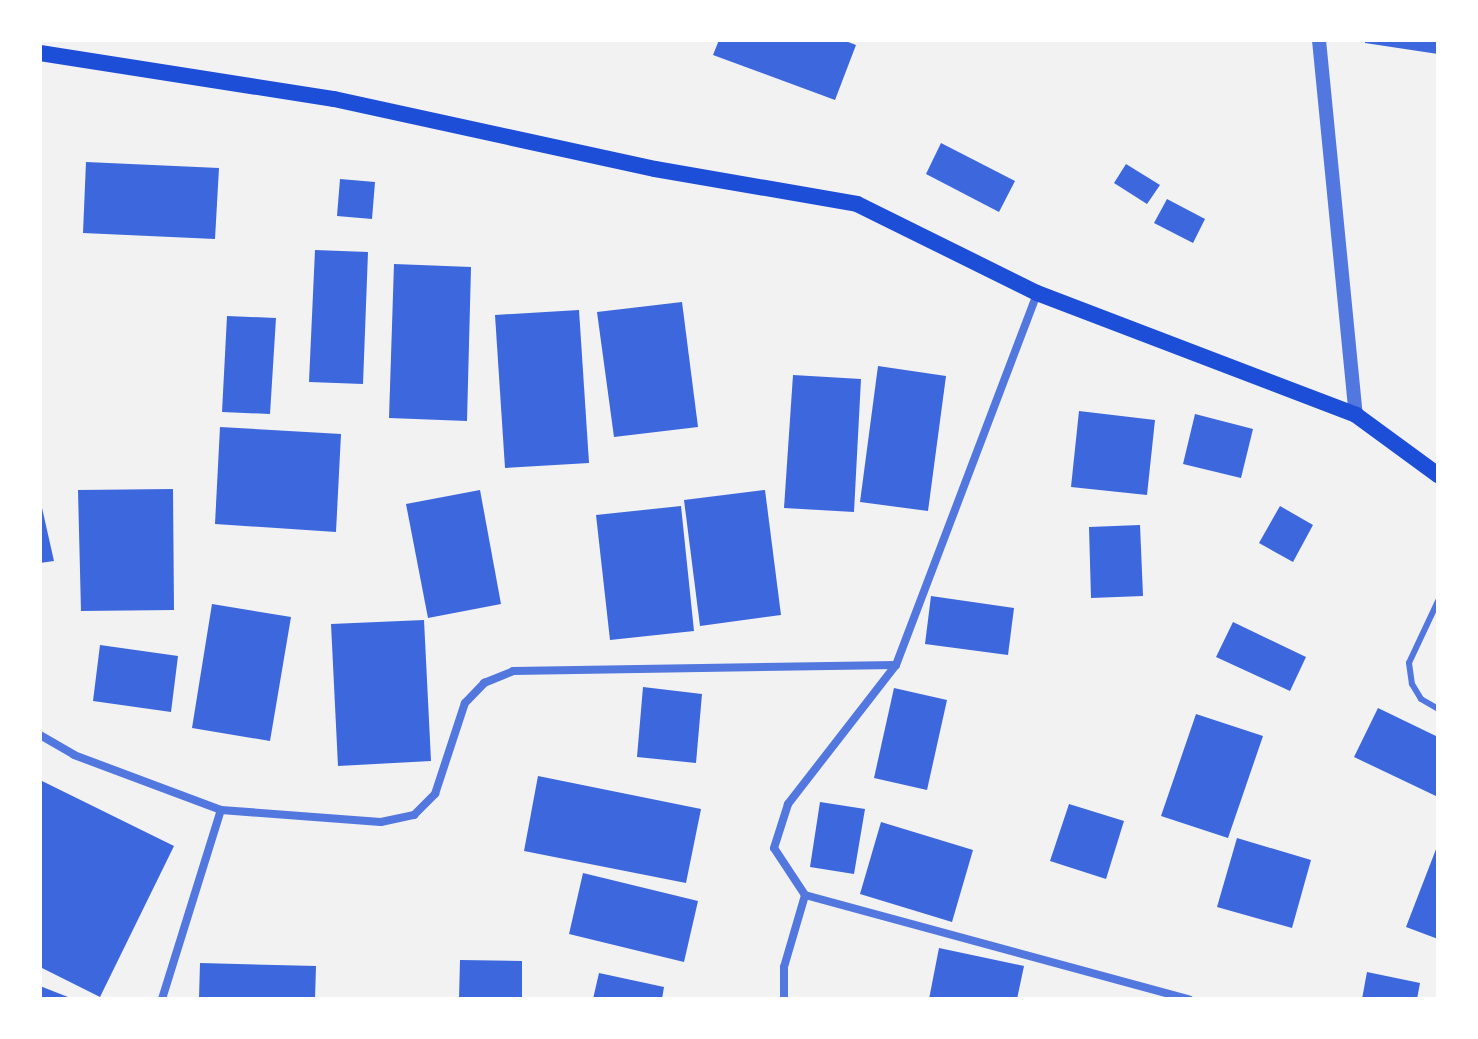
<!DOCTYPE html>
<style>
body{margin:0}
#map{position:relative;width:1478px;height:1039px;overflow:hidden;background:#f2f2f2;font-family:"DejaVu Sans",sans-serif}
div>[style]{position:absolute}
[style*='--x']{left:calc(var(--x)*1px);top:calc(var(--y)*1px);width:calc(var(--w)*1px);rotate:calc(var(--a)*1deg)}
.building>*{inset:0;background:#3d67dc}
.service>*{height:6px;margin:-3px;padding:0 3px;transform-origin:3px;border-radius:3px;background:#5277de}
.minor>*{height:8px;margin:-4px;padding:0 4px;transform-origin:4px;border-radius:4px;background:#5277de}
.tertiary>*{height:14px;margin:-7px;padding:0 7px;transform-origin:7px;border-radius:7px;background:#5277de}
.secondary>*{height:16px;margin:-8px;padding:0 8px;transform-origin:8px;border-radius:8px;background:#1d4ed8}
span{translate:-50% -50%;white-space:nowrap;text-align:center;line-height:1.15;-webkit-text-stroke:8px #fff;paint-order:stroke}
.frame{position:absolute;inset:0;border:42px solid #fff;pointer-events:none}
</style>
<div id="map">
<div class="building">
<div style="clip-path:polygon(719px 40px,843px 40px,856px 45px,835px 100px,713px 55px)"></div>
<div style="clip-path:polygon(1365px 40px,1438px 40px,1438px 54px,1365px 43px)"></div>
<div style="clip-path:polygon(941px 143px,1015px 181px,999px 212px,926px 174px)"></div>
<div style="clip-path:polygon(86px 162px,219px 168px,215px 239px,83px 233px)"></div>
<div style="clip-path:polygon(1126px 164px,1160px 185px,1147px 204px,1114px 183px)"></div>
<div style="clip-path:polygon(340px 179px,375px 182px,372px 219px,337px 216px)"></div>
<div style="clip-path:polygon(1167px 199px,1205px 219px,1193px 243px,1154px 223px)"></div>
<div style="clip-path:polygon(315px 250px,368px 252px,363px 384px,309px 382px)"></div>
<div style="clip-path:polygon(394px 264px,471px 267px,467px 421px,389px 418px)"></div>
<div style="clip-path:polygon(682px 302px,698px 427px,614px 437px,597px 312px)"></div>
<div style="clip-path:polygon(579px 310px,589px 463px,505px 468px,495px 315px)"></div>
<div style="clip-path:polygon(227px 316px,276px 318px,270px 414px,222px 412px)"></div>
<div style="clip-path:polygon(878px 366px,946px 376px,928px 511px,860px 502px)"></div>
<div style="clip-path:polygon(793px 375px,861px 379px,854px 512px,784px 508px)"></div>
<div style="clip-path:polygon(1079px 411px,1155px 420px,1147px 495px,1071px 487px)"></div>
<div style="clip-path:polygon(1195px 414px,1253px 429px,1241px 478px,1183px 464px)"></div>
<div style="clip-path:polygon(220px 427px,341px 434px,336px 532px,215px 524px)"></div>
<div style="clip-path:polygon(173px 489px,174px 610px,81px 611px,78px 490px)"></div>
<div style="clip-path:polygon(480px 490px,501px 604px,428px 618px,406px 504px)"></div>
<div style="clip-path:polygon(765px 490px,781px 615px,700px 626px,684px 500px)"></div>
<div style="clip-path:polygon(40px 499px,54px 561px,40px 563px)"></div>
<div style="clip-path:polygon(681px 506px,694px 631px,610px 640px,596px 515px)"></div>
<div style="clip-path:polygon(1280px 506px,1313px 525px,1293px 562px,1259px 543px)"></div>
<div style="clip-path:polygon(1140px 525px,1143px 596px,1091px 598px,1089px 527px)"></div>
<div style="clip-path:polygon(931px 596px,1014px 608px,1008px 655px,925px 644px)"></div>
<div style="clip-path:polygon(212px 604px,291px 617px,270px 741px,192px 728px)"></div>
<div style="clip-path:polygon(424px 620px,431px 761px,338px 766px,331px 624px)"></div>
<div style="clip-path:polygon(1233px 622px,1306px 657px,1290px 691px,1216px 657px)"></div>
<div style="clip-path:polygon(100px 645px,178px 656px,171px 712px,93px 701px)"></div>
<div style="clip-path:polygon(643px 687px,702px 694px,696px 763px,637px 757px)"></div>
<div style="clip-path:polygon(894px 688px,947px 700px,927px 790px,874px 778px)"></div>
<div style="clip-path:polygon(1378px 708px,1438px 737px,1438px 797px,1354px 757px)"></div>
<div style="clip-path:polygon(1196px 714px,1263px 736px,1228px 838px,1161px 816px)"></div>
<div style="clip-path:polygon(538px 776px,701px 809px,686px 883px,524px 851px)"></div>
<div style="clip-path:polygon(40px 780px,174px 846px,100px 997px,40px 967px)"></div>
<div style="clip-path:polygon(820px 802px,865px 809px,854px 874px,810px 867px)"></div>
<div style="clip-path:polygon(1069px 804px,1124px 821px,1106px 879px,1050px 861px)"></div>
<div style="clip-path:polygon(881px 822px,973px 850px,952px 922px,860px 894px)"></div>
<div style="clip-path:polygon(1237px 838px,1311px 860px,1292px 928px,1217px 907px)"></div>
<div style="clip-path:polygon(1438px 844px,1438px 939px,1406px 927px)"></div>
<div style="clip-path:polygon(583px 873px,698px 901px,684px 962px,569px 934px)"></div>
<div style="clip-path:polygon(939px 948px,1024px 966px,1017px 999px,929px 999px)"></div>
<div style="clip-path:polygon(460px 960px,522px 961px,522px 999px,459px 999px)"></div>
<div style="clip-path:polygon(200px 963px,316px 966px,315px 999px,199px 999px)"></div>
<div style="clip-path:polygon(1367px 972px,1420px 983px,1417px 999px,1362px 999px)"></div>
<div style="clip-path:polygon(599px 973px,664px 987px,662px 999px,593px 999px)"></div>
<div style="clip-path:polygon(40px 986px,73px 999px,40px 999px)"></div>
</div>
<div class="service">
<div style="--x:1438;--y:601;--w:68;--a:115.1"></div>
<div style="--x:1409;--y:663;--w:21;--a:82"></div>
<div style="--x:1412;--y:684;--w:17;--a:59"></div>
<div style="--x:1421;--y:699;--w:20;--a:30"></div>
</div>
<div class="minor">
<div style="--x:40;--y:735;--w:39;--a:30"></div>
<div style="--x:74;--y:755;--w:157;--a:20.5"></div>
<div style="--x:221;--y:810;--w:160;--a:4.3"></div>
<div style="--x:381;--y:822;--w:34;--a:-12"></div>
<div style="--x:414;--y:815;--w:30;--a:-45"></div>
<div style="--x:435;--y:794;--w:96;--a:-71.8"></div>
<div style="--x:465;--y:703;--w:28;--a:-46"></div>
<div style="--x:484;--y:683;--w:31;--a:-22"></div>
<div style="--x:513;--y:671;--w:383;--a:-0.9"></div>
<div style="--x:805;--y:895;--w:398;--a:15.2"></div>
<div style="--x:162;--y:999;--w:198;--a:-72.7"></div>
<div style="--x:784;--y:999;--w:32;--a:-90"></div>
<div style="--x:784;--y:967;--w:75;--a:-73.7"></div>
<div style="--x:805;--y:895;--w:56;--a:-123.4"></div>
<div style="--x:774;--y:848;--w:46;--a:-72.3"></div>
<div style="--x:788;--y:804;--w:176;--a:-52.2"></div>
<div style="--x:896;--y:665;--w:397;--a:-69.2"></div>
</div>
<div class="tertiary">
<div style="--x:1319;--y:40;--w:377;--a:84.4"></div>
</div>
<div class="secondary">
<div style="--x:40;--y:53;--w:298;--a:8.9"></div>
<div style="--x:334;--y:99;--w:329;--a:12.3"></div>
<div style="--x:655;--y:169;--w:205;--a:9.8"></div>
<div style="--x:857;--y:204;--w:201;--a:26.3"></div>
<div style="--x:1037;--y:293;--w:342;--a:20.9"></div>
<div style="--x:1356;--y:415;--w:102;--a:36.2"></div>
</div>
<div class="frame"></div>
</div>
